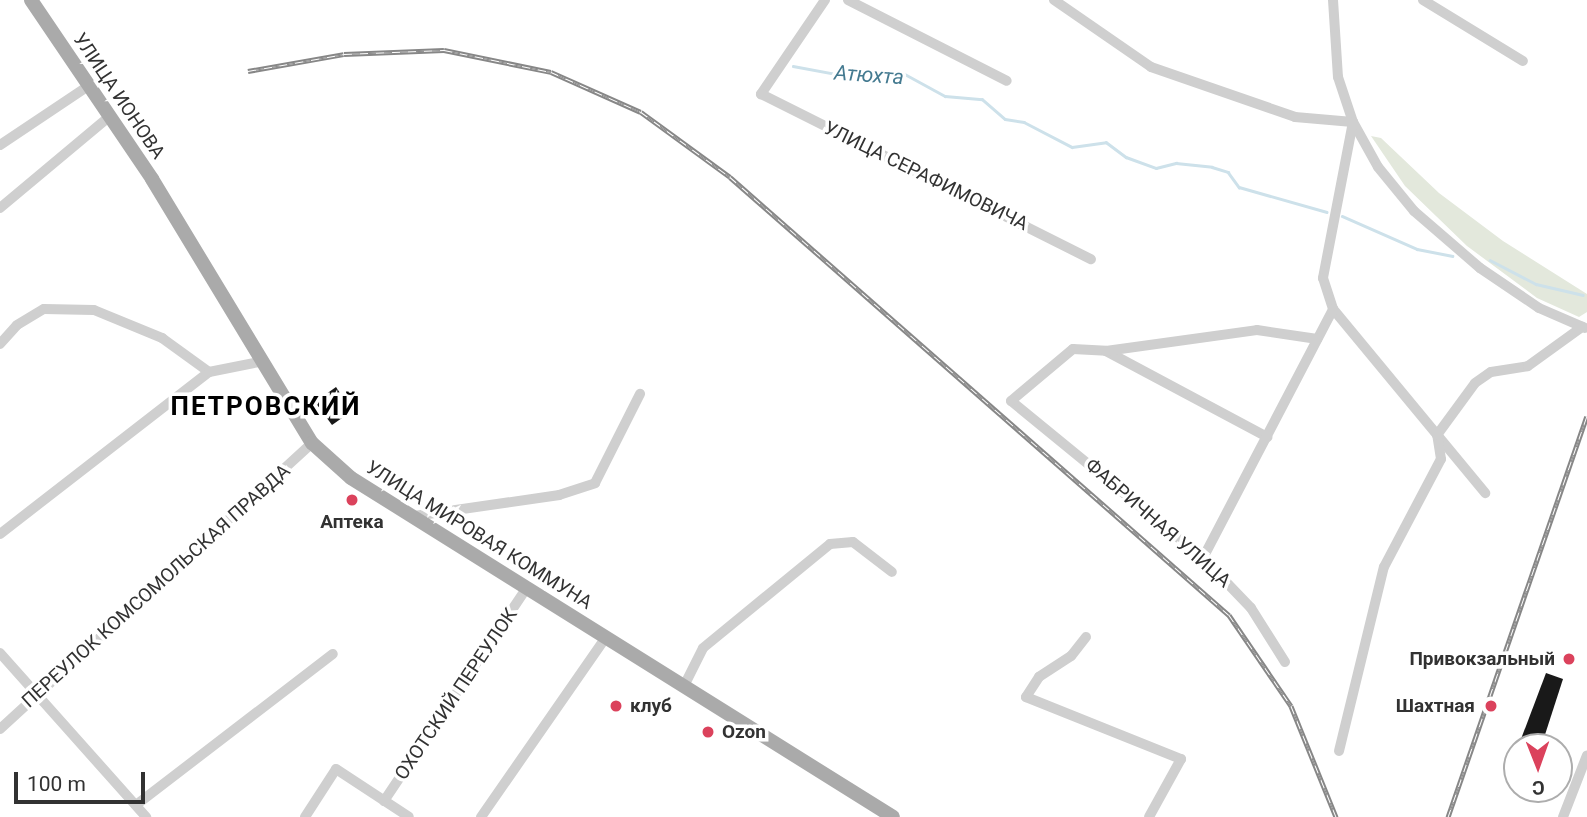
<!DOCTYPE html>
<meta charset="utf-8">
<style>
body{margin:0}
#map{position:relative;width:1587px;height:817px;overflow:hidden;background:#fff;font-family:Roboto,sans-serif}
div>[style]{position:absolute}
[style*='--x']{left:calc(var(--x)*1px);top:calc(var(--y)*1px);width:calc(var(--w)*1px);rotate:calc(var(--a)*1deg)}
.green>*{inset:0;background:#e3e8dc}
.stream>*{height:2.5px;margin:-1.25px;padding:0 1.25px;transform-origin:1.25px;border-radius:1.25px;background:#cde1ea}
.building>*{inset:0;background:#191919}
.minor>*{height:10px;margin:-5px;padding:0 5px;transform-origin:5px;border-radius:5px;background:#cfcfcf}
.major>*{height:14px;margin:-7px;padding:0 7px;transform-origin:7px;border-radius:7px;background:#aaa}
.rail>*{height:5px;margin-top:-2.5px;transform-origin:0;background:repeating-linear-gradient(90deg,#fff 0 8px,#878787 0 16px);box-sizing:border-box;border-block:2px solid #878787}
.dots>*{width:19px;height:19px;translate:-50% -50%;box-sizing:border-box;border:4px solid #fff;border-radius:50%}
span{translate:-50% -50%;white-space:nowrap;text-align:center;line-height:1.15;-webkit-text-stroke:7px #fff;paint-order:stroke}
.street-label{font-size:19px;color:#323232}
.poi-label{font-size:19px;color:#323232;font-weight:700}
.right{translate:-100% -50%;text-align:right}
.left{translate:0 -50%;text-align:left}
.water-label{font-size:21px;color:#447a90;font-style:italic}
.district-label{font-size:26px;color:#000;font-weight:700;letter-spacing:2px}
.north{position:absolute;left:1503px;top:733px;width:70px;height:70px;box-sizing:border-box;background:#fff;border:2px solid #adadad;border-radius:50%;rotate:179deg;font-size:19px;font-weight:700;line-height:28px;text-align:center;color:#323232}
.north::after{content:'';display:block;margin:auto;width:24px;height:32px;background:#db425c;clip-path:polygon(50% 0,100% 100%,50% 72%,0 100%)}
.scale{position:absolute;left:14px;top:772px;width:131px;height:32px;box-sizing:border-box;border:4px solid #323232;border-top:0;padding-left:9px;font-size:21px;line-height:24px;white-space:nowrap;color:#323232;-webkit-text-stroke:5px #fff;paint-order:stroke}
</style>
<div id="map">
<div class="green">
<div style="clip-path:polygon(1371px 136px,1381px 138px,1439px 193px,1503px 241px,1587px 294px,1587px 312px,1579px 317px,1537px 298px,1467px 246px,1405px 186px)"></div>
</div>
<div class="stream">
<div style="--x:793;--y:66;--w:55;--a:10.5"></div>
<div style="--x:847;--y:76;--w:56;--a:-3.1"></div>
<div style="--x:903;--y:73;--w:48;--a:28.7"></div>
<div style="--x:945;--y:96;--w:37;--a:5"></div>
<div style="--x:982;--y:99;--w:30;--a:41"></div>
<div style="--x:1005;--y:119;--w:19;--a:9"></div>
<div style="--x:1024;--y:122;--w:54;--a:27.5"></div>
<div style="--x:1072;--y:147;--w:34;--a:-8"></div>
<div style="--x:1106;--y:142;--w:25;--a:37"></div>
<div style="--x:1126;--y:157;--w:32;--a:20"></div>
<div style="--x:1156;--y:168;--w:21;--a:-14"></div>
<div style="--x:1176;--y:163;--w:36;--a:6"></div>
<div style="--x:1212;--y:167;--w:17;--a:17"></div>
<div style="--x:1228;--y:172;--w:19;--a:54"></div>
<div style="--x:1239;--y:187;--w:91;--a:15.9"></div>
<div style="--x:1342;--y:216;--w:82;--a:23.7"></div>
<div style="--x:1417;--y:249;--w:36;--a:11"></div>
<div style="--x:1490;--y:260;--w:52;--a:27.6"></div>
<div style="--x:1536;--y:284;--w:48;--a:13.2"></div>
</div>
<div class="building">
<div style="clip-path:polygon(336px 387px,352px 411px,332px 425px,315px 402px)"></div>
<div style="clip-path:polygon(1546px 673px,1563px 679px,1541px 747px,1518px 747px)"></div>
</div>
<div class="minor">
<div style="--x:825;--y:0;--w:114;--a:124.2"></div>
<div style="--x:761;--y:94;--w:369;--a:26.6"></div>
<div style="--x:848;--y:0;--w:178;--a:27"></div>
<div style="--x:1054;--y:0;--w:118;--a:34.6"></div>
<div style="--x:1151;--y:67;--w:152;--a:19.1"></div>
<div style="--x:1295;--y:117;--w:58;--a:4.9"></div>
<div style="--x:1333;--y:0;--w:77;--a:86.3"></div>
<div style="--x:1338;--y:77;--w:47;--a:71.6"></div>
<div style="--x:1353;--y:122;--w:51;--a:60.9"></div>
<div style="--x:1378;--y:167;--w:57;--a:50.7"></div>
<div style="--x:1414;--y:211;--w:87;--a:40.8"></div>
<div style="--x:1480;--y:268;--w:71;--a:34.1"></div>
<div style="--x:1539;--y:308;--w:50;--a:23.5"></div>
<div style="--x:1423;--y:0;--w:117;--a:31.4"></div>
<div style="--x:1353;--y:122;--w:159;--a:100.9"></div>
<div style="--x:1323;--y:278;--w:33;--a:72"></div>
<div style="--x:1333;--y:309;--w:239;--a:50.4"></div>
<div style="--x:0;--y:145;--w:106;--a:-33.8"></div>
<div style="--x:0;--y:208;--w:142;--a:-39.9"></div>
<div style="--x:0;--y:344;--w:25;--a:-48"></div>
<div style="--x:17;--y:325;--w:31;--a:-31"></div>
<div style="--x:44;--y:309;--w:50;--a:1.1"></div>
<div style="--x:94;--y:310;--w:74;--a:22.4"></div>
<div style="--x:162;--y:338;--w:58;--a:35.9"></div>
<div style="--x:1106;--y:351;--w:183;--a:28.1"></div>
<div style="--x:414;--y:516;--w:147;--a:-8.2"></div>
<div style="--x:559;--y:495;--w:38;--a:-18"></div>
<div style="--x:595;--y:483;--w:100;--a:-63.2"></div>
<div style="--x:0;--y:534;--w:264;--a:-37.8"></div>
<div style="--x:209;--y:372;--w:51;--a:-11.3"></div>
<div style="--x:1203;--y:558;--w:281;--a:-62.4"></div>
<div style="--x:1086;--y:637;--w:24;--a:128"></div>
<div style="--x:1071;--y:656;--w:38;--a:147"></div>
<div style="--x:1039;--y:677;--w:24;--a:123"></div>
<div style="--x:1026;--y:697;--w:167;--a:21.8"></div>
<div style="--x:1181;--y:759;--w:66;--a:118.9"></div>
<div style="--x:0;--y:653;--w:220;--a:48.3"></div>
<div style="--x:1285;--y:662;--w:64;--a:-122.2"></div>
<div style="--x:1251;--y:608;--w:69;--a:-133.8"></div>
<div style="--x:1203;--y:558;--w:248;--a:-140.7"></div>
<div style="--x:1011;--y:401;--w:81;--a:-40"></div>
<div style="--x:1073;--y:349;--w:33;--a:3"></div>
<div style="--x:1106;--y:351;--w:152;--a:-7.9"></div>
<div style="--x:1257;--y:330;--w:61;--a:8.5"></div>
<div style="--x:684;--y:686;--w:42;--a:-63.4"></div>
<div style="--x:703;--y:648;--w:164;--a:-39.3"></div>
<div style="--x:830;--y:544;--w:23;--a:-5"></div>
<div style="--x:853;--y:542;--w:49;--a:37.6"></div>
<div style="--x:0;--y:729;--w:423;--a:-42.5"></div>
<div style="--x:1339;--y:751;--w:189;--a:-76.3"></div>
<div style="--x:1384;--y:567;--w:122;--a:-62.2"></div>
<div style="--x:1441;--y:459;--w:24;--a:-99"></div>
<div style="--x:1437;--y:435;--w:64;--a:-53.8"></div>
<div style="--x:1475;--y:383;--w:19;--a:-35"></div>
<div style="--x:1491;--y:372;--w:37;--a:-9"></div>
<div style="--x:1528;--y:366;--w:67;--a:-35.8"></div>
<div style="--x:384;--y:801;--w:257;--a:-56.2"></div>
<div style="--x:136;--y:805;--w:248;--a:-37.5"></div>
<div style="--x:305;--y:817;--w:57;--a:-57.1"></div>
<div style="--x:336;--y:769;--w:87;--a:33.3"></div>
<div style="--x:481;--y:817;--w:219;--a:-55.2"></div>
<div style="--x:1563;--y:817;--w:66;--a:-68.8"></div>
</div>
<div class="major">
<div style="--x:31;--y:0;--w:216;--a:55.9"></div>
<div style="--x:152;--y:179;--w:309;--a:58.8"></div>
<div style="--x:312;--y:443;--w:52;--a:41.9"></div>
<div style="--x:351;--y:478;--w:639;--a:32.02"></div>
</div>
<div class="rail">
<div style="--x:248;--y:71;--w:97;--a:-10"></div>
<div style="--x:344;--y:54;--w:100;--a:-2.3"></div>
<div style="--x:444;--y:50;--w:109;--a:11.6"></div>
<div style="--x:551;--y:72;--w:98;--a:24"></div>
<div style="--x:641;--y:112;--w:110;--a:36.1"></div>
<div style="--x:730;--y:177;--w:664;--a:41.28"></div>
<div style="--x:1229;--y:615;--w:110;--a:55.7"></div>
<div style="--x:1291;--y:706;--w:120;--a:67.9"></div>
<div style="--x:1448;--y:817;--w:424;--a:-70.9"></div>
</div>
<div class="dots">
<div style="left:352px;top:500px;background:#db425c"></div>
<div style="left:1569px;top:659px;background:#db425c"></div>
<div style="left:616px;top:706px;background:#db425c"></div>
<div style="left:1491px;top:706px;background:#db425c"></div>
<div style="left:708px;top:732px;background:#db425c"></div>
</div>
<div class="street-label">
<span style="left:119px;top:96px;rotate:56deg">УЛИЦА ИОНОВА</span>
<span style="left:926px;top:176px;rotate:26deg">УЛИЦА СЕРАФИМОВИЧА</span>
<span style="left:1158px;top:523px;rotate:41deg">ФАБРИЧНАЯ УЛИЦА</span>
<span style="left:479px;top:535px;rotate:32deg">УЛИЦА МИРОВАЯ КОММУНА</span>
<span style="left:156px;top:586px;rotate:-42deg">ПЕРЕУЛОК КОМСОМОЛЬСКАЯ ПРАВДА</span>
<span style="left:456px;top:694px;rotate:-56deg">ОХОТСКИЙ ПЕРЕУЛОК</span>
</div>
<div class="poi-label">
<span style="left:352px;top:522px">Аптека</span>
<span class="right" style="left:1555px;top:659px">Привокзальный</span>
<span class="left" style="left:630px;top:706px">клуб</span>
<span class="right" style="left:1475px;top:706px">Шахтная</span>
<span class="left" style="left:722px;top:732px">Ozon</span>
</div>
<div class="water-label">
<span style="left:869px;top:75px;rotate:4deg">Атюхта</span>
</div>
<div class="district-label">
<span style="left:266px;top:407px">ПЕТРОВСКИЙ</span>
</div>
<div class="north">С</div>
<div class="scale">100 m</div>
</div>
